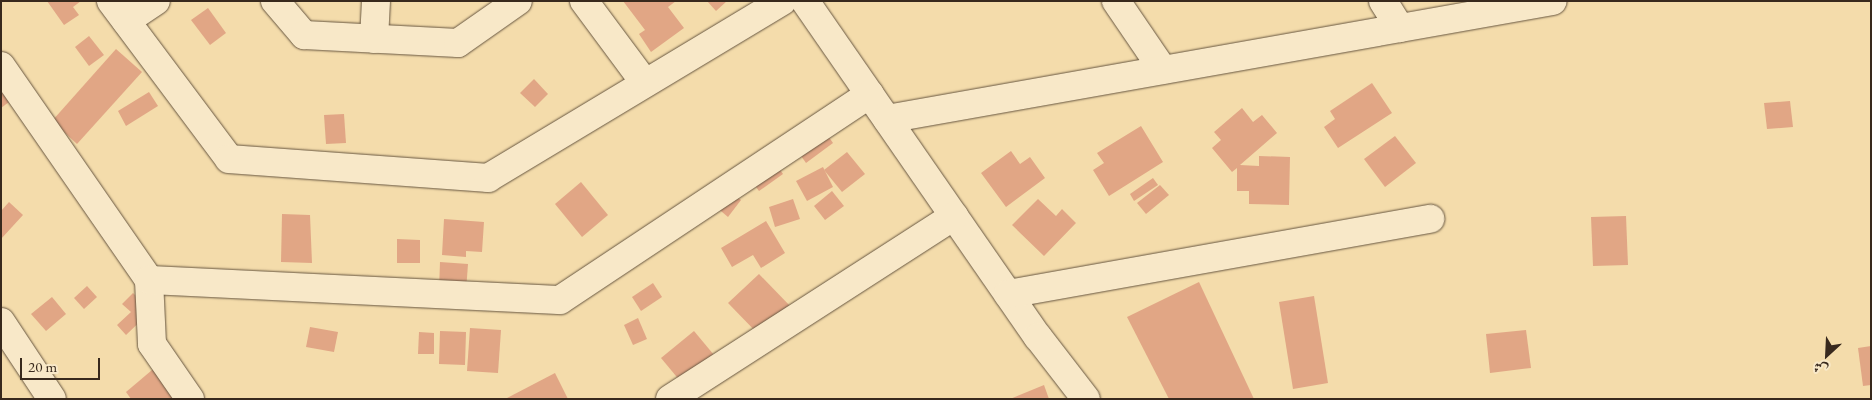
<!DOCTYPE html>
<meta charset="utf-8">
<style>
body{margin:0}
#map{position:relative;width:1872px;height:400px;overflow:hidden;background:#f4dcab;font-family:"EB Garamond",Amiri,serif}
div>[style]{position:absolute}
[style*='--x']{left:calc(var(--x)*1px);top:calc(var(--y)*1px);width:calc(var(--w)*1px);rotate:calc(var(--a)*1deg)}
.building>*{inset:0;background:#e1a685}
.roads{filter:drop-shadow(0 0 1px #675640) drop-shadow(0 0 1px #675640)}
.minor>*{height:28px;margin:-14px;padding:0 14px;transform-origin:14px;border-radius:14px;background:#f8e8c8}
span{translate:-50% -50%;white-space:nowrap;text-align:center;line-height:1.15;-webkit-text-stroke:4.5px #f8e8c8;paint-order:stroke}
.frame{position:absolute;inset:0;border:2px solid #38291d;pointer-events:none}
.north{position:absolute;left:1802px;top:330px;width:50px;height:50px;-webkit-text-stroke:4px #f8e8c8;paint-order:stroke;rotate:205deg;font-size:14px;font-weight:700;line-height:20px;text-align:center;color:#38291d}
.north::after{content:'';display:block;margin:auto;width:18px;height:22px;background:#38291d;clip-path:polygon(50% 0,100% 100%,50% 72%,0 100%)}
.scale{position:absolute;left:20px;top:358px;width:80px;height:22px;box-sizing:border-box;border:2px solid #38291d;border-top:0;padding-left:6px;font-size:15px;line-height:18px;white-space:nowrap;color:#38291d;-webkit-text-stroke:4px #f8e8c8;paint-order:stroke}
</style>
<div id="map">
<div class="building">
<div style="clip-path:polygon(47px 1px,81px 1px,73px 7px,79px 15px,64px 25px)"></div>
<div style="clip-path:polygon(623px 1px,676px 1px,668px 7px,684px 28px,651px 52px,639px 34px,645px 30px)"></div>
<div style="clip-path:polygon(707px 1px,727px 1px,716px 11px)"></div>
<div style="clip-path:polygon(208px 8px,226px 33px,210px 45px,191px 20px)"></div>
<div style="clip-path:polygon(89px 36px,104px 55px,89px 66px,75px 47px)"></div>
<div style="clip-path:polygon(116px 49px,142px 72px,77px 144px,52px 121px)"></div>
<div style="clip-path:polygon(534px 79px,548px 94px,535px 107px,520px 93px)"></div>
<div style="clip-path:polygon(1372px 83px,1392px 113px,1338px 148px,1324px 127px,1335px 119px,1330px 111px)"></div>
<div style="clip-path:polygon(1px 91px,9px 102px,1px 108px)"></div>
<div style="clip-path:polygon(149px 92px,158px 106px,126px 126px,118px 111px)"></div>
<div style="clip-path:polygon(1790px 101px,1793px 127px,1767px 129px,1764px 103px)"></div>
<div style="clip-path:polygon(1242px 108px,1253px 122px,1262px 115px,1277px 133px,1240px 165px,1259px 166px,1259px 156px,1290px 157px,1289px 205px,1249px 204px,1249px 191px,1237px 191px,1237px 168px,1232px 172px,1212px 148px,1221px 140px,1214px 132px)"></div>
<div style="clip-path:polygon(344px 114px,346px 143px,326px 144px,324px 115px)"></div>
<div style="clip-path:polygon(819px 123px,833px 143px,806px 163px,792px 143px)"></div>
<div style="clip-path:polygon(1141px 126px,1163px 162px,1109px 196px,1093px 170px,1104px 163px,1097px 153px)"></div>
<div style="clip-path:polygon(1395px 136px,1416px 163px,1385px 187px,1364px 159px)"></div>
<div style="clip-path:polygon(1011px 151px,1020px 164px,1030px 157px,1045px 178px,1006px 207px,981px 173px)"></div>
<div style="clip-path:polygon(847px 152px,865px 174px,842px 192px,824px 170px)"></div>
<div style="clip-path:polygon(774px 161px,783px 174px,759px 191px,750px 179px)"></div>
<div style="clip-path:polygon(823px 167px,833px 187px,807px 201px,796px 181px)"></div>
<div style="clip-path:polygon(1153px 178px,1158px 185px,1134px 201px,1130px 194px)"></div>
<div style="clip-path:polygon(581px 182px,608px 215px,582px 237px,555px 204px)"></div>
<div style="clip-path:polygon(1160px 185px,1169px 195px,1146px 214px,1137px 203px)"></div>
<div style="clip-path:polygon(728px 190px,741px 200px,728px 217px,715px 206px)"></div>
<div style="clip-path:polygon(832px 191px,844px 206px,825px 220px,814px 206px)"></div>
<div style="clip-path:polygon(793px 199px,800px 219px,775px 227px,769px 207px)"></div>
<div style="clip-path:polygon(1038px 199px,1056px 216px,1062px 209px,1076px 223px,1044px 256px,1012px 225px)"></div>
<div style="clip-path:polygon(9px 202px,23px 215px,1px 239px,1px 211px)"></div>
<div style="clip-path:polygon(282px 214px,310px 215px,312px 263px,281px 262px)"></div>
<div style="clip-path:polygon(1626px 216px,1628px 265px,1593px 266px,1591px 217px)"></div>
<div style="clip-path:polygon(444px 219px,484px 222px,482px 252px,466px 251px,466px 257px,442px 255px)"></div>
<div style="clip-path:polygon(766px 221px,785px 253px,761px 268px,753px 255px,732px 267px,721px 248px)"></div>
<div style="clip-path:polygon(397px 239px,420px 240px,420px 263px,397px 263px)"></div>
<div style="clip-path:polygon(440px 262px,468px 264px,466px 291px,439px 290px)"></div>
<div style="clip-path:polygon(759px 274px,792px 308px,761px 337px,728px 303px)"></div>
<div style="clip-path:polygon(1199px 282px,1254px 399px,1169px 399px,1127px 317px)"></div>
<div style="clip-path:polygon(653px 283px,662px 297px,641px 311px,632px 297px)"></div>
<div style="clip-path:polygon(87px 286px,97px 297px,84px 309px,74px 298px)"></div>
<div style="clip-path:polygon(133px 293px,151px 311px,126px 335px,117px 325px,131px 312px,122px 304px)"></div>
<div style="clip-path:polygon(1314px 296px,1328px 383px,1293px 389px,1279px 302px)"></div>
<div style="clip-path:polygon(52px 297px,66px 314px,46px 331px,31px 314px)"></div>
<div style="clip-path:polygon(638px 318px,647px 339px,633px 345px,624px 325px)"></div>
<div style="clip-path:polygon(310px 327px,338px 332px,334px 352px,306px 347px)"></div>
<div style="clip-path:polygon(470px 328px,501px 330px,498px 373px,467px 371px)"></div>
<div style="clip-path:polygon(1526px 330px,1531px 368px,1490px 373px,1486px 334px)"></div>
<div style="clip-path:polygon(440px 331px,466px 332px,465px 365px,439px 364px)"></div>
<div style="clip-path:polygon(694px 331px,714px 355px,681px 382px,661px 358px)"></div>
<div style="clip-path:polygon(419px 332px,434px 333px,434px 354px,418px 354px)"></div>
<div style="clip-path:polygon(1871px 346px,1871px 385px,1863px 386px,1858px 348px)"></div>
<div style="clip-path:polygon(158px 365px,185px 399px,131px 399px,126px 392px)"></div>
<div style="clip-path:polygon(555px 373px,568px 399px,505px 399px)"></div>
<div style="clip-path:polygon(1044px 385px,1049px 399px,1010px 399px)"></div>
</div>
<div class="roads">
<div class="minor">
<div style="--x:111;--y:1;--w:197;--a:53.2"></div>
<div style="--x:229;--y:159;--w:260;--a:4.2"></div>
<div style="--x:488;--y:178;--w:343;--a:-31"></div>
<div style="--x:275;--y:1;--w:45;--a:49.5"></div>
<div style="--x:304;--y:35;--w:154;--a:3"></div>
<div style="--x:458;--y:43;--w:73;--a:-35"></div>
<div style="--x:584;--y:1;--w:102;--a:53.4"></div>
<div style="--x:805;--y:1;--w:409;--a:55.3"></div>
<div style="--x:1038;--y:337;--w:78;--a:52.3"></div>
<div style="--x:1116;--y:1;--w:83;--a:55.7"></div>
<div style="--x:1383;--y:1;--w:32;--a:58"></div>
<div style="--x:126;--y:21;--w:36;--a:-34"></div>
<div style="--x:374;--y:39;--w:38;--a:-87"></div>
<div style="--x:1;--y:66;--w:260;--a:55.3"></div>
<div style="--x:149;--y:280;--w:64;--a:87.3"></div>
<div style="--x:152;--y:344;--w:67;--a:55.4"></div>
<div style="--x:887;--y:119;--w:676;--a:-10.05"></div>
<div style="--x:149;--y:280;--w:411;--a:2.8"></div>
<div style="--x:560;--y:300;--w:372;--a:-33.6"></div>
<div style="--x:1008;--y:294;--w:429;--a:-10.1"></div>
<div style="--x:1;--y:322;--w:92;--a:56.5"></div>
<div style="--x:670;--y:399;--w:338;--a:-32.8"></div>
</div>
</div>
<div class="frame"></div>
<div class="north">ش</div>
<div class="scale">20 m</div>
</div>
